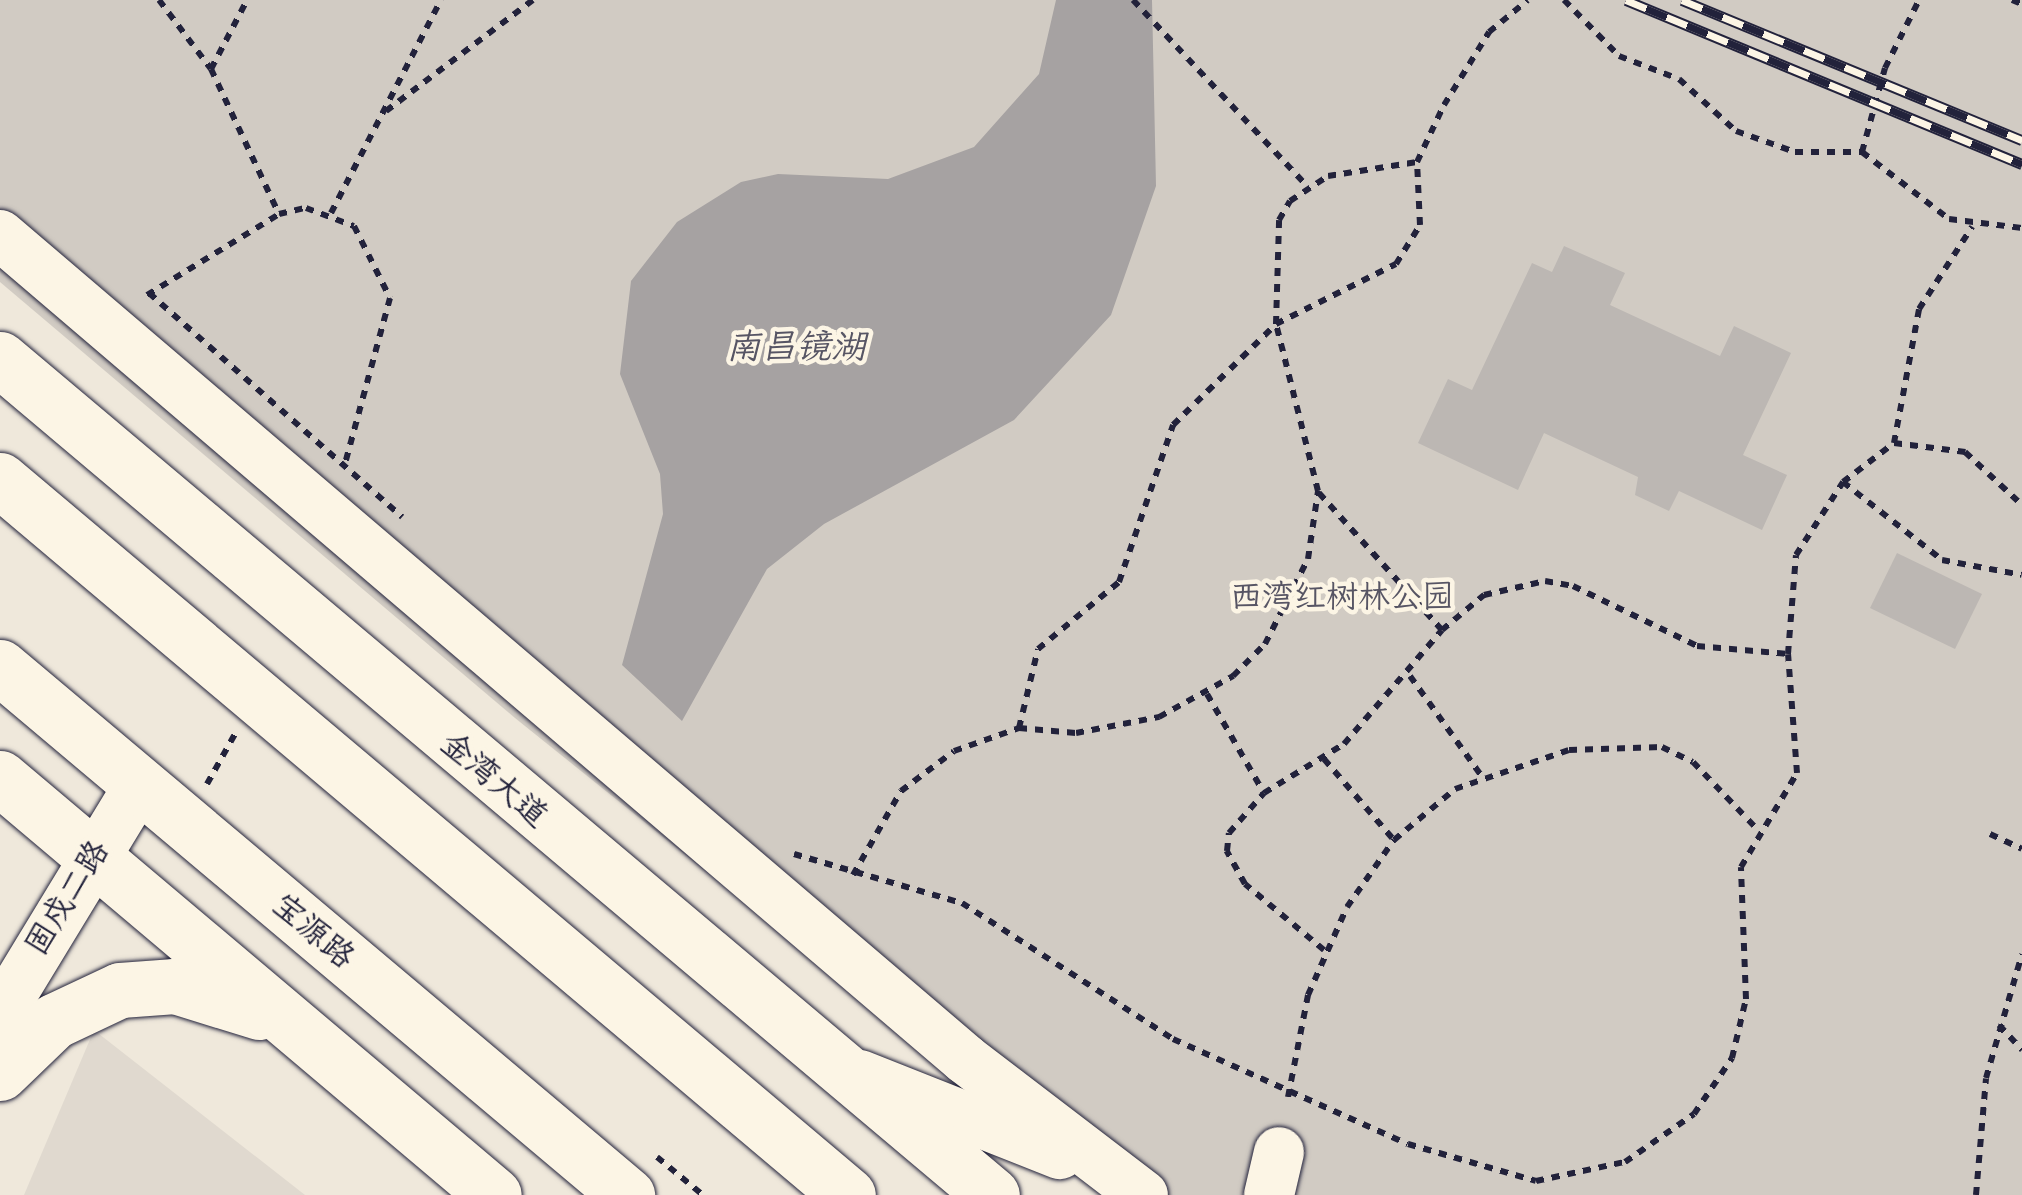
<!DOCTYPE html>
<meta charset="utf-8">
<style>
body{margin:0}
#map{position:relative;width:2022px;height:1195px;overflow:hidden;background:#efe8db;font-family:"Comic Neue","LXGW WenKai TC",sans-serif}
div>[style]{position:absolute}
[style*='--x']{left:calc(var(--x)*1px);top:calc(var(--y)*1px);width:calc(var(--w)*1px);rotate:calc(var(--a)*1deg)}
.built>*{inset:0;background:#e0d9cf}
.green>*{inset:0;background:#d1cbc3}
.water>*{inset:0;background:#a6a2a2}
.building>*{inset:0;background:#bcb7b3}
.path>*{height:6px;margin-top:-3px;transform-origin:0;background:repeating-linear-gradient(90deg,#22223b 0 8px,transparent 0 16px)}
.roads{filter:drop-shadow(0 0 2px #22223b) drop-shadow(0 0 2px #22223b)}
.minor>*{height:50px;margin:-25px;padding:0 25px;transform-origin:25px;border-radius:25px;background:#fcf5e5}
.major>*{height:55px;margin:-27.5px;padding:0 27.5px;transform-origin:27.5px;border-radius:27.5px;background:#fcf5e5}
.rail>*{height:11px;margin-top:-5.5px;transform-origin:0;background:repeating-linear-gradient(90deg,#fcf5e5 0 22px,#22223b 0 44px);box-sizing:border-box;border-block:2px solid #22223b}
span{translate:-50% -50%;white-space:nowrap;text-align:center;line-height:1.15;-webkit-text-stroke:9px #fcf5e5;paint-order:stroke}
.park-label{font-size:32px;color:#575564}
.street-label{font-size:32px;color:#22223b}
.water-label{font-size:35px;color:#575564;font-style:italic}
</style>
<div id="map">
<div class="built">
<div style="clip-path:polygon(94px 1030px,305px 1195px,24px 1195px)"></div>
</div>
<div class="green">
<div style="clip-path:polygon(0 0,2022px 0,2022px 1195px,1109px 1195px,515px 718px,0 282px)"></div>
</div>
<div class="water">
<div style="clip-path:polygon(1056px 0,1152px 0,1156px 186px,1111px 315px,1014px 420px,824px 524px,767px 569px,682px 721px,622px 665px,663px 514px,660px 474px,620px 374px,631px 281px,677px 222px,741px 182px,778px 174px,888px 179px,974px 147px,1039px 74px)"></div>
</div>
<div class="building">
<div style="clip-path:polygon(1564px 246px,1625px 273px,1610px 305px,1720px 356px,1734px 326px,1791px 353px,1743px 455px,1787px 475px,1762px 530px,1679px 491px,1669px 511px,1635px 495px,1638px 477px,1544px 433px,1518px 490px,1418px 443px,1448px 379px,1472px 390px,1532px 263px,1552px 272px)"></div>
<div style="clip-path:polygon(1897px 553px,1982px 594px,1955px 649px,1870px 608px)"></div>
</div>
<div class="path">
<div style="--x:159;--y:0;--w:86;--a:53"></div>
<div style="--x:211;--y:69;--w:160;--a:64.9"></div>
<div style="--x:1133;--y:0;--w:255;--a:46.9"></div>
<div style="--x:1564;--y:0;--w:78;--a:45.5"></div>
<div style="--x:1619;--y:56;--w:64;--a:21"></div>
<div style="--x:1679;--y:79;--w:77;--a:42.4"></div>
<div style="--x:1736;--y:131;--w:63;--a:19.6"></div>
<div style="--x:1795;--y:152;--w:67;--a:0"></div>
<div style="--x:1862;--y:152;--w:110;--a:37.6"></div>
<div style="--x:1949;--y:219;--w:74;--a:7"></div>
<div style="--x:2012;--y:0;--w:11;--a:22"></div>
<div style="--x:211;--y:69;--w:78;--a:-62.4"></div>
<div style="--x:386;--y:111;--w:184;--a:-37.1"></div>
<div style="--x:1862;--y:152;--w:87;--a:-74.7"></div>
<div style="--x:1885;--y:68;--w:76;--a:-63.4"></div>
<div style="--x:331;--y:213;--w:240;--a:-62.7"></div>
<div style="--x:149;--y:293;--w:338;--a:41.5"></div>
<div style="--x:147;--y:295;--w:155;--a:-31.5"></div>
<div style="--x:279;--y:214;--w:28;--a:-13"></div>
<div style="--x:306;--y:208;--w:51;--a:20.6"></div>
<div style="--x:354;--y:226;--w:80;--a:63.4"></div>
<div style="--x:390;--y:298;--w:175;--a:105.2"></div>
<div style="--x:1894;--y:443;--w:72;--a:7.2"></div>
<div style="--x:1965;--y:452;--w:78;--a:42.9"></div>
<div style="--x:1843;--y:482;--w:126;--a:38.2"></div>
<div style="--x:1942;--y:560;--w:81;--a:10.6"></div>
<div style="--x:1319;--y:493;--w:184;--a:48.1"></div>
<div style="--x:1410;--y:676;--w:122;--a:54.4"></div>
<div style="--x:1207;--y:694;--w:114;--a:60.1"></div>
<div style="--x:1019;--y:728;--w:81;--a:-76.5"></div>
<div style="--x:1038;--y:649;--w:105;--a:-39.6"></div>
<div style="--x:1119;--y:582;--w:166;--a:-71"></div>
<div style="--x:1173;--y:425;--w:144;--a:-44.4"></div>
<div style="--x:1276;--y:324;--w:134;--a:-26.6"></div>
<div style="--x:1396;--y:264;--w:46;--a:-58.4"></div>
<div style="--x:1420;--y:225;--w:63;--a:-92.7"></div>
<div style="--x:1417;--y:162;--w:63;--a:-64.7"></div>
<div style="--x:1444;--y:105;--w:86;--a:-58.3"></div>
<div style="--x:1489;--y:32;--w:50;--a:-39.4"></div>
<div style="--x:1324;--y:759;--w:107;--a:49.2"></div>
<div style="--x:207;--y:784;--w:57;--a:-60.8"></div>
<div style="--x:1990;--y:834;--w:35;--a:25"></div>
<div style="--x:794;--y:854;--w:175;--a:16.3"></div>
<div style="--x:962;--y:903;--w:251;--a:32.8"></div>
<div style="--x:1173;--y:1039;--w:257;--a:24.1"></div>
<div style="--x:1408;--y:1144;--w:133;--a:16.1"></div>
<div style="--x:1536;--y:1181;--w:91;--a:-12.1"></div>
<div style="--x:1625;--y:1162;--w:84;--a:-34.8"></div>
<div style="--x:1694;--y:1114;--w:68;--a:-55.8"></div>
<div style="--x:1732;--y:1058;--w:61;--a:-76.7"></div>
<div style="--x:1746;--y:999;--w:132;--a:-92.2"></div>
<div style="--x:1741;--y:867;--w:109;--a:-59.2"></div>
<div style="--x:1797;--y:773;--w:119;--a:-94.3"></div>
<div style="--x:1788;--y:654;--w:99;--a:-85.4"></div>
<div style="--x:1796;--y:555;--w:87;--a:-57.2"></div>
<div style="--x:1843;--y:482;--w:64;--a:-37.4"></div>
<div style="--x:1894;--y:443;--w:136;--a:-79.4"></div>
<div style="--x:1919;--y:309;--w:98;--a:-57.1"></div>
<div style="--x:853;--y:875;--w:97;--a:-60.3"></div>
<div style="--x:901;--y:791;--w:66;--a:-37"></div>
<div style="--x:954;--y:751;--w:69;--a:-19.5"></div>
<div style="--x:1019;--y:728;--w:57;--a:5"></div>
<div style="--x:1076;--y:733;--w:85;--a:-10.9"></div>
<div style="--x:1159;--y:717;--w:85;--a:-29"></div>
<div style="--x:1233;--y:676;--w:45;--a:-45"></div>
<div style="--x:1265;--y:644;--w:95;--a:-63.2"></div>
<div style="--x:1308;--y:559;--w:69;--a:-81.6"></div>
<div style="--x:1318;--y:491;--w:172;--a:-104.1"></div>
<div style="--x:1276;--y:324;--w:104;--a:-88.3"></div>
<div style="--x:1279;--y:220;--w:22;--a:-60"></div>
<div style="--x:1290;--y:201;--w:45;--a:-33.3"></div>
<div style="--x:1328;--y:176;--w:90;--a:-8.9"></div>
<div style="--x:1324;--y:950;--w:103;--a:-140.1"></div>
<div style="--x:1245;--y:884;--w:38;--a:-119"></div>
<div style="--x:1227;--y:851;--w:18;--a:-84"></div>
<div style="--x:1229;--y:833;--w:53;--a:-48.8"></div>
<div style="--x:1264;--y:793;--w:94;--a:-31.5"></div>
<div style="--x:1344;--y:744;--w:150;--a:-49.3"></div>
<div style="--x:1442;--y:630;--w:55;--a:-39.8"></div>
<div style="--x:1484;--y:595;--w:63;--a:-12.9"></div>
<div style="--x:1545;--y:581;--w:28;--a:10"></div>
<div style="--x:1573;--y:586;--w:138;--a:25.8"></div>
<div style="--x:1697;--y:646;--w:91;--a:5"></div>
<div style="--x:1999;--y:1025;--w:34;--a:47"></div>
<div style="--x:1288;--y:1097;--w:104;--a:-78.9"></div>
<div style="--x:1308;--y:995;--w:96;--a:-66.1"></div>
<div style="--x:1347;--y:907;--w:82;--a:-55"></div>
<div style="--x:1394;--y:840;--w:80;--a:-39.9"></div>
<div style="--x:1455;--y:789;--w:120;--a:-18.9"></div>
<div style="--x:1569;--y:750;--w:93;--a:-1.8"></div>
<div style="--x:1662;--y:747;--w:34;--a:26"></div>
<div style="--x:1693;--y:762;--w:94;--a:46.3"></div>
<div style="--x:657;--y:1157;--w:60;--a:39.6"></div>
<div style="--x:1976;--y:1195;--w:117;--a:-85.1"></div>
<div style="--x:1986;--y:1078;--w:129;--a:-73.8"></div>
</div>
<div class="roads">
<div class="minor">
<div style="--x:0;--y:235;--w:1269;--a:40.49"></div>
<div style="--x:965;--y:1059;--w:224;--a:37.4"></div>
<div style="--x:0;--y:1014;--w:268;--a:-58.7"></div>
<div style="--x:860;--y:1075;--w:215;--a:21.6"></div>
<div style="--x:1269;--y:1195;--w:44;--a:-76.9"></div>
</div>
<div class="major">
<div style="--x:0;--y:359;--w:1297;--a:40.12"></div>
<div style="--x:0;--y:480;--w:1109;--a:40.14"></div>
<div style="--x:0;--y:667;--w:820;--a:40.1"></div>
<div style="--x:0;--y:778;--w:646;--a:40.17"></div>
<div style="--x:0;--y:1073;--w:75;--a:-43.9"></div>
<div style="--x:54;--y:1021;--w:73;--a:-25.2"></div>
<div style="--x:120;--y:990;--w:55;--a:-4.2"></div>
<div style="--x:175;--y:986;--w:88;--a:17.2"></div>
</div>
</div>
<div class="rail">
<div style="--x:1626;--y:0;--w:429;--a:22.5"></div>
<div style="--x:1682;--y:0;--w:368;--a:22.4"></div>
</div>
<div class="park-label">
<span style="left:1342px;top:597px">西湾红树林公园</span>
</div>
<div class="street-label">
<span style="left:494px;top:780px;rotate:40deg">金湾大道</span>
<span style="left:67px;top:898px;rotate:-58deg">固戍二路</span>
<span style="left:313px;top:931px;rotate:40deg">宝源路</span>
</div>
<div class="water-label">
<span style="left:796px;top:347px">南昌镜湖</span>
</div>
</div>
